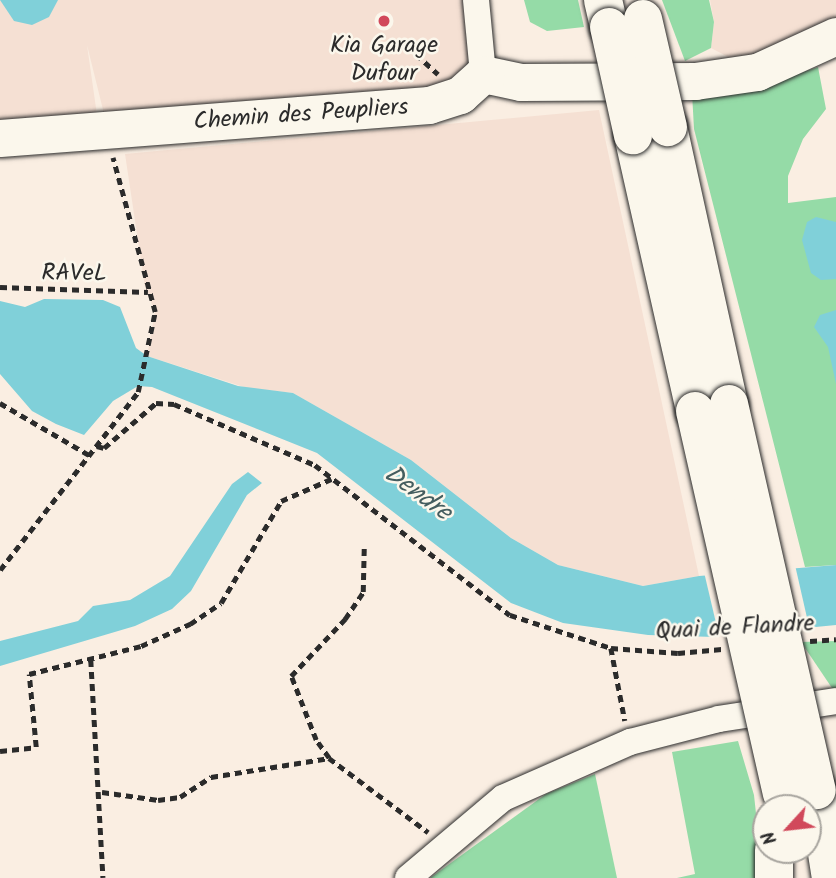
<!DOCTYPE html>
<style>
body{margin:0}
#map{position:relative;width:836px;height:878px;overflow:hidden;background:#faeee2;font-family:Kalam,sans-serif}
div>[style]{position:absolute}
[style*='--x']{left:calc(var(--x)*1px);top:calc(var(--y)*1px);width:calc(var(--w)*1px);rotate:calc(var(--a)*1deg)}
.built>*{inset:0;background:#f5e0d3}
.green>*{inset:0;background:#95dba7}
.water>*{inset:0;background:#80d0d9}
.pier>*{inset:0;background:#faeee2}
.path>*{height:4.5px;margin-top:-2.25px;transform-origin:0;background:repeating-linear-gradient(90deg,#2b2b2b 0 7px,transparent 0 12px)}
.roads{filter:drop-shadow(0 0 2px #2b2b2b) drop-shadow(0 0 2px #2b2b2b)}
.street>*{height:26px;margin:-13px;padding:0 13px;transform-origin:13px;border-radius:13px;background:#fbf7ec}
.secondary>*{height:37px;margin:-18.5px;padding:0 18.5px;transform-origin:18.5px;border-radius:18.5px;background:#fbf7ec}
.highway>*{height:38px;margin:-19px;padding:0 19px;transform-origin:19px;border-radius:19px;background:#fbf7ec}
.bridges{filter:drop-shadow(0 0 2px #2b2b2b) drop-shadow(0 0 2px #2b2b2b)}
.highway-bridge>*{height:38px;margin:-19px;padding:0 19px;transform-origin:19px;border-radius:19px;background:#fbf7ec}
.dots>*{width:19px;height:19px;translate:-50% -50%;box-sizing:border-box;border:4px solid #fbf7ec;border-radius:50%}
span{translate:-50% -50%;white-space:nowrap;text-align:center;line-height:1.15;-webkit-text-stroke:5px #fbf7ec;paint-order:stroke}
.poi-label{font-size:24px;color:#2b2b2b}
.street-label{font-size:24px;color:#2b2b2b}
.water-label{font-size:26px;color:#445d5f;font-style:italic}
.north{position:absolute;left:752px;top:794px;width:70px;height:70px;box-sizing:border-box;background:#fbf7ec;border:2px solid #a8a59f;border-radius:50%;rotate:243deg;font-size:19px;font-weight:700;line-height:28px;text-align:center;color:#2b2b2b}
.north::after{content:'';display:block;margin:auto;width:24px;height:32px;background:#d1495b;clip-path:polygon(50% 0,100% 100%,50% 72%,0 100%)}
</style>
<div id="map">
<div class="built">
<div style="clip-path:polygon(0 0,476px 0,472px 87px,108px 130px,87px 45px,97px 115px,0 125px)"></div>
<div style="clip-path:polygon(710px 0,836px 0,836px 36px,757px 72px,711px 48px,714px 22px)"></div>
<div style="clip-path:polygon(599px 110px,699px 576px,643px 586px,558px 565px,511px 538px,411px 460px,293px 393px,247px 388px,147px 356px,155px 312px,145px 287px,125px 154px)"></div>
</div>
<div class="green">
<div style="clip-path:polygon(524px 0,578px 0,584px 27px,547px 31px,530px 22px)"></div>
<div style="clip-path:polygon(662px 0,709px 0,714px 22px,711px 48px,685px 61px)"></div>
<div style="clip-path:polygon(818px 67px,826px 109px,803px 139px,788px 176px,788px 203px,836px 197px,836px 565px,805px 567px,694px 129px,692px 93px,752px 89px)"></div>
<div style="clip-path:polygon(836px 641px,836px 694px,801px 642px)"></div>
<div style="clip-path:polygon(738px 741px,754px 795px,763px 878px,677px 878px,695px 874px,672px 752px)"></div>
<div style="clip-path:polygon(595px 774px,617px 878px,430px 878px,546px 794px)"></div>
</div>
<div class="water">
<div style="clip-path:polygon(0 0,58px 0,49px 17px,32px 25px,14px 21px)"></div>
<div style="clip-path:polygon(816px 217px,836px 222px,836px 279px,821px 280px,811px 273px,802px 240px,807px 222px)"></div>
<div style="clip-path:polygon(44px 299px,103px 300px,120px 307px,136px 348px,147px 356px,238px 386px,293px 393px,411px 460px,511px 538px,558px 565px,643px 586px,699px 576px,836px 565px,836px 625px,715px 637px,648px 635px,563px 623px,511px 603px,317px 453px,152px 387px,138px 386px,113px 401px,84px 435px,56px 424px,32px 411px,0 374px,0 301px,25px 307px)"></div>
<div style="clip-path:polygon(836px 310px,836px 384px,828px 347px,814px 327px,820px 315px)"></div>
<div style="clip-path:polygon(248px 472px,262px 483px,247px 495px,191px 591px,172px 609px,135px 626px,0 666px,0 641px,78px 621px,93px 606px,130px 600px,170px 576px,232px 484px)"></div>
</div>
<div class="pier">
<div style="clip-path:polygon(795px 565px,810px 631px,720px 640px,704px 572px)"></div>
</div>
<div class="path">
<div style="--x:407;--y:46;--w:42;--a:42.1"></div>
<div style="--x:0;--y:287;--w:148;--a:1.9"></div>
<div style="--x:0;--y:403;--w:103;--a:30.3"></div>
<div style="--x:97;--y:446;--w:7;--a:16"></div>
<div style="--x:104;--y:448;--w:69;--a:-40.9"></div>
<div style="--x:156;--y:403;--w:18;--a:3"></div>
<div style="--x:174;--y:404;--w:154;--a:23.4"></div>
<div style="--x:315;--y:465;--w:246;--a:37.6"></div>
<div style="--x:510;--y:615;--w:106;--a:18.1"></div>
<div style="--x:611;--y:648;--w:67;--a:4.3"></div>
<div style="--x:678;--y:653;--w:44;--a:-5.2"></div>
<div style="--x:0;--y:570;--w:225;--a:-52.2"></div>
<div style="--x:138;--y:392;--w:82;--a:-78"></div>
<div style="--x:155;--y:312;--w:160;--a:-105.3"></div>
<div style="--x:810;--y:641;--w:26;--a:-4"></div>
<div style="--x:611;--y:648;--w:74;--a:79.1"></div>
<div style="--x:91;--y:660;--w:218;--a:86.8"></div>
<div style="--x:0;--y:751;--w:36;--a:-6"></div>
<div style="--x:36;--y:747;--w:73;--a:-95.5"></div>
<div style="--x:29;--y:674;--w:115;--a:-14"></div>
<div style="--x:141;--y:646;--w:54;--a:-24.2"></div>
<div style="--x:190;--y:624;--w:37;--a:-34"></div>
<div style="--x:221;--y:603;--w:118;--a:-59.5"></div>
<div style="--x:281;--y:501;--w:55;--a:-23.7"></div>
<div style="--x:329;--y:758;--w:22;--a:-126"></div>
<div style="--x:316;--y:740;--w:69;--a:-111.3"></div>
<div style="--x:291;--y:676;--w:79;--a:-46.5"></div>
<div style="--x:345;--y:619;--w:32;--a:-56"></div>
<div style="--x:363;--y:592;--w:44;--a:-88.7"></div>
<div style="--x:102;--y:792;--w:57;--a:8.1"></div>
<div style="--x:158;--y:800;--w:22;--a:-8"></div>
<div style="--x:180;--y:797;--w:37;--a:-33"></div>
<div style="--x:211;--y:777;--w:120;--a:-9.1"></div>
<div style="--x:329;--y:758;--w:124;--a:36.8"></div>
</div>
<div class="roads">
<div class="street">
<div style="--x:476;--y:0;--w:74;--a:84.6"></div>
<div style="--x:408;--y:878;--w:124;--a:-40.1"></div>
<div style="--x:503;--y:798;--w:139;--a:-23.8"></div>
<div style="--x:630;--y:742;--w:92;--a:-14.5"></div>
<div style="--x:719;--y:719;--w:118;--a:-8.7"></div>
</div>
<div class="secondary">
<div style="--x:0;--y:138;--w:430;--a:-4.4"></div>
<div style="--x:429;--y:105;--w:33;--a:-18"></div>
<div style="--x:460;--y:95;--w:31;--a:-42"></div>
<div style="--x:483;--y:74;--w:39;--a:12"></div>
<div style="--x:521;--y:82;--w:174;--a:-0.3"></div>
<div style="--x:695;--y:81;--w:63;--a:-8.3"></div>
<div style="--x:757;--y:72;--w:87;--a:-24.5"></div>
</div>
<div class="highway">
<div style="--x:603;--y:0;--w:28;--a:77"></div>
<div style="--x:668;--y:127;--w:284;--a:77.6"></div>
<div style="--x:633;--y:135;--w:283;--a:77.3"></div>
<div style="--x:817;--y:790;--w:89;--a:81"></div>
<div style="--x:774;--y:850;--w:28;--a:90"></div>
</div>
</div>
<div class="bridges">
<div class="highway-bridge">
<div style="--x:643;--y:19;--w:111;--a:77"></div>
<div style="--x:609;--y:27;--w:111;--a:77.5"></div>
<div style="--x:729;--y:404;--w:396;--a:77.2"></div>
<div style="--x:695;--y:411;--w:392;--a:77.2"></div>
</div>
</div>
<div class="dots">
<div style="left:384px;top:21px;background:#d1495b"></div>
</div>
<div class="poi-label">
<span style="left:384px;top:60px">Kia Garage<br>Dufour</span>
</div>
<div class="street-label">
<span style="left:301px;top:115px;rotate:-4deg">Chemin des Peupliers</span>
<span style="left:74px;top:274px;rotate:1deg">RAVeL</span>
<span style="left:735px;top:628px;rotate:-3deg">Quai de Flandre</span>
</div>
<div class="water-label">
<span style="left:417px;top:494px;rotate:36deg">Dendre</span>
</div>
<div class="north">N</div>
</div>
